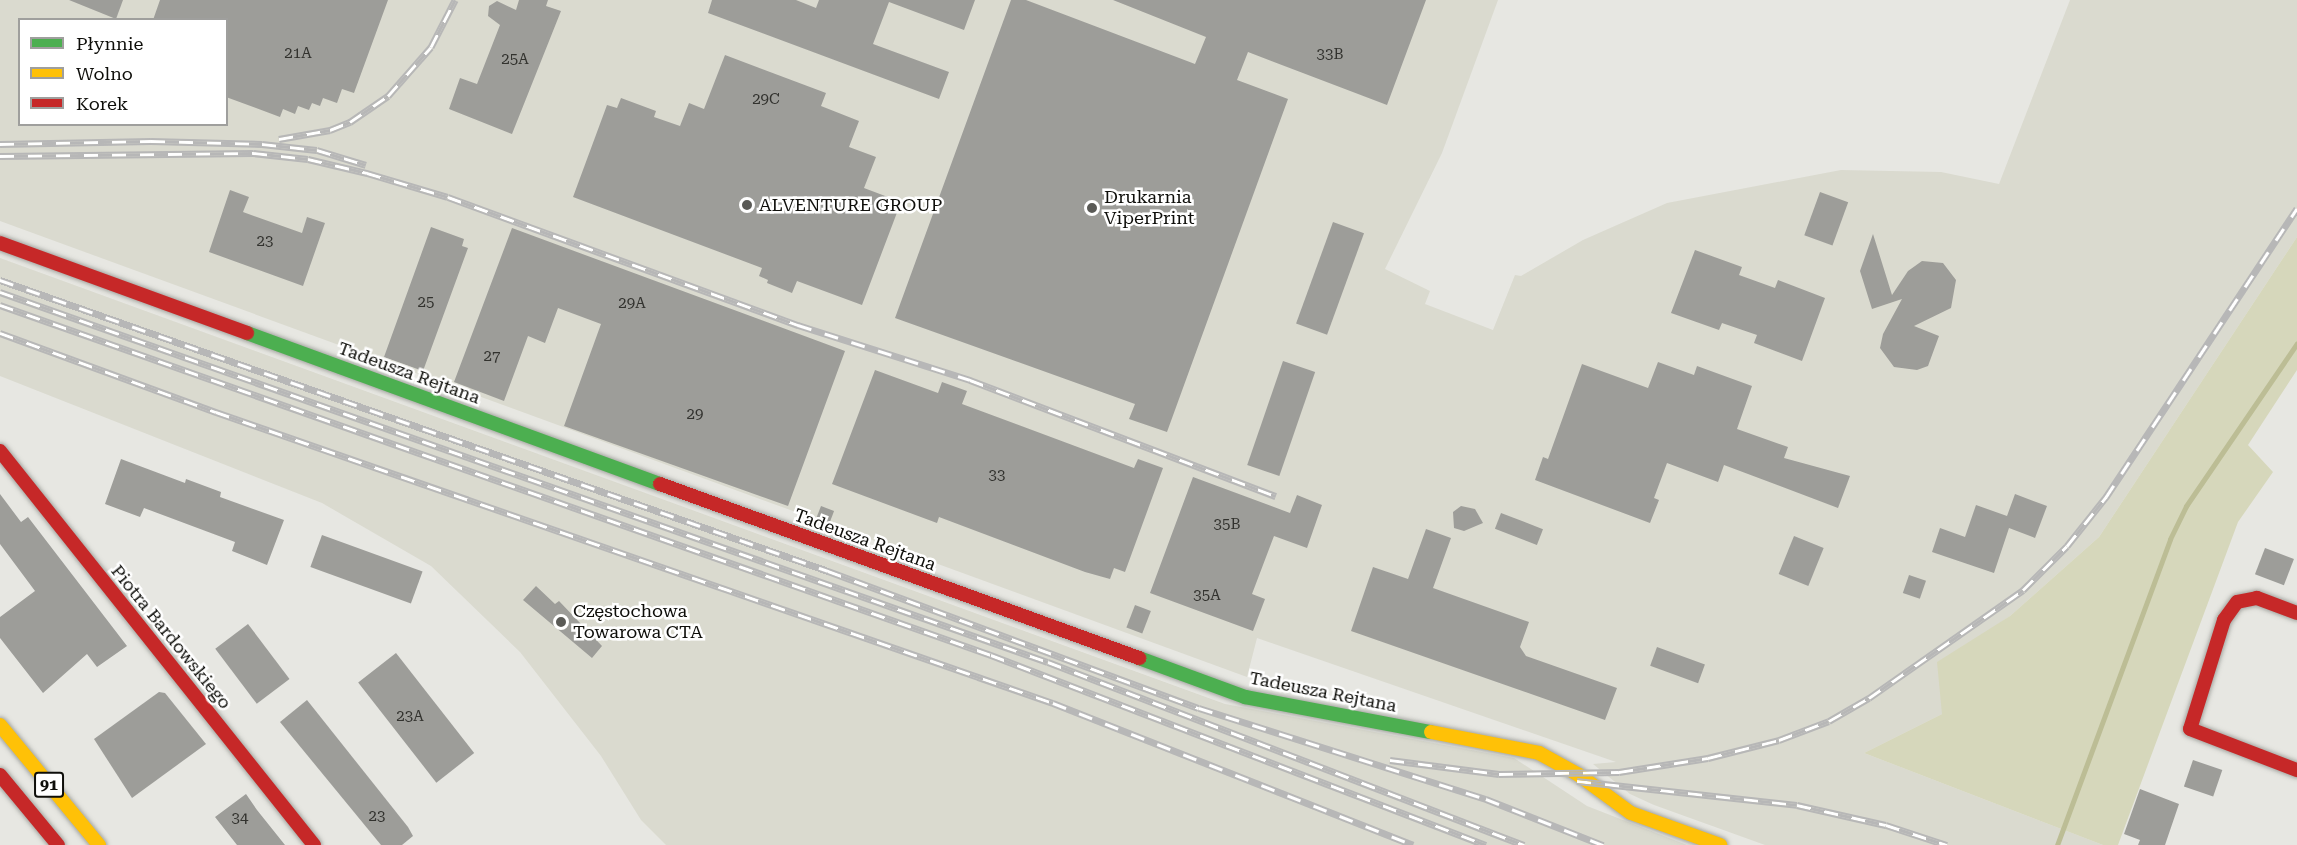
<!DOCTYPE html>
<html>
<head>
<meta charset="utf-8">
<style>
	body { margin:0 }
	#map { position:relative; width:2297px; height:845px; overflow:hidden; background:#e7e7e2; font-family:"Roboto Serif",serif }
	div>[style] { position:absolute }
	.built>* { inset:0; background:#dadacf }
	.green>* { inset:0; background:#d6d7bb }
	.stream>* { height:5px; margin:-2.5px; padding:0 2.5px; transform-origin:2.5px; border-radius:2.5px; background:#bcbd95 }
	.building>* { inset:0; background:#9d9d99; transform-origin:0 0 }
	.roads { filter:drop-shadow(0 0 2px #a6a7a2) drop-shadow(0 0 2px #a6a7a2) }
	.fast>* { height:14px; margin:-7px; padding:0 7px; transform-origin:7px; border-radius:7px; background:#4caf50 }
	.slow>* { height:14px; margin:-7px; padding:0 7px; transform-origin:7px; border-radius:7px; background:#ffc107 }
	.jam>* { height:14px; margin:-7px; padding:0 7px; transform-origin:7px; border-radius:7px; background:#c62828 }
	.rail>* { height:7px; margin-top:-3.5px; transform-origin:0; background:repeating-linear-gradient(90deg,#fff 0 14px,#b7b7b7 0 28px); box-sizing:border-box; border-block:2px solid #b7b7b7 }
	.dots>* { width:16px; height:16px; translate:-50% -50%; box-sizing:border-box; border:3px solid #fff; border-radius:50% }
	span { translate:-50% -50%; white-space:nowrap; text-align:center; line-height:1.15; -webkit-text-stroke:5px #fff; paint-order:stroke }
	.number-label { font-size:15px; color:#32322e }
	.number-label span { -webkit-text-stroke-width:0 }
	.shield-label span { padding:2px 4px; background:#fff; border:2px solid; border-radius:4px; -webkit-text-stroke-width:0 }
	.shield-label { font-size:16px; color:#0e0e0a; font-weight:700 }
	.poi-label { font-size:18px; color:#0e0e0a }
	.left { translate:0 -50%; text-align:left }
	.street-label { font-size:18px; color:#0e0e0a }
	.legend { position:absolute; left:18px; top:18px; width:210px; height:108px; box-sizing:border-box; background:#fff; border:2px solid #9f9f9d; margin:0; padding:8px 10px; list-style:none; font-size:18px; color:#0e0e0a }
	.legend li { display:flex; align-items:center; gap:12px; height:30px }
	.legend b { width:30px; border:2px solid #9f9f9d }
</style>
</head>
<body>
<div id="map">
	<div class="built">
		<div style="clip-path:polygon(evenodd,0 0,1498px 0,1442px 153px,1385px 269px,1430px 291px,1425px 304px,1493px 330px,1515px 275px,1521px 276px,1583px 240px,1667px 203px,1841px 170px,1941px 172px,1999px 184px,2070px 0,2297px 0,2297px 237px,2099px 537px,2010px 616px,1977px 639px,1942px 714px,1864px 753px,2103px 845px,1765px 845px,1654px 805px,1630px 794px,1593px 764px,1616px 762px,1257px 638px,1247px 677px,0 221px,0 0,20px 20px,226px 20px,226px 124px,20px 124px,20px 20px)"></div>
		<div style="clip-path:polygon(0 258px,1225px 704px,1514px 758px,1587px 806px,1687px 845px,666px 845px,641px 820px,601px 756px,520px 652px,431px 566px,322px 503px,0 376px)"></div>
	</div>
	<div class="green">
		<div style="clip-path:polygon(2297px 237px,2297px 370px,2248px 445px,2273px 472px,2238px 522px,2118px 845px,2103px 845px,1864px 753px,1942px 714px,1937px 662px,2010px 616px,2099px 537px)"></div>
	</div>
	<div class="stream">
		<div style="left:2057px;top:845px;width:326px;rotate:-69.7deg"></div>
		<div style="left:2170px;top:539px;width:37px;rotate:-64deg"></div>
		<div style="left:2186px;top:506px;width:197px;rotate:-55.7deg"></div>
	</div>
	<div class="building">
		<div style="clip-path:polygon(69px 0,123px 0,116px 19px)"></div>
		<div style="clip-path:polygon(160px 0,388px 0,354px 93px,342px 89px,337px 103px,323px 98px,320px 106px,312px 103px,309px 110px,298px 106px,295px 114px,283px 109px,280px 117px,226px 97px,226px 20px,153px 20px)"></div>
		<div style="clip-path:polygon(519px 0,548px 0,546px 6px,561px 11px,512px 134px,449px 109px,460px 78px,477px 84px,500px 25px,488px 16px,489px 6px,497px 1px,516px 10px)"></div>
		<div style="clip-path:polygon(712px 0,796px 0,816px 8px,819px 0,975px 0,964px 30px,889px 2px,873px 44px,949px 72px,939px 99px,708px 13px)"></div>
		<div style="clip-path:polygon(1011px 0,1026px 0,1195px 64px,1206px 37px,1113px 0,1426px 0,1387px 105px,1248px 52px,1237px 80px,1288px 99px,1167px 432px,1129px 419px,1135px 404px,895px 318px)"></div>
		<div style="clip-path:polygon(725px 55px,826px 93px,821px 106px,859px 121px,849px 147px,876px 157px,864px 188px,901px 202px,862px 305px,797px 281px,792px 293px,767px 283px,768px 280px,759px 276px,762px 268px,573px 197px,607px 105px,617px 108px,621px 98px,656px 111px,654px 117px,680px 126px,689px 103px,704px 109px)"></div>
		<div style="clip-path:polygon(230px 190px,249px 197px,243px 212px,302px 233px,307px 217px,325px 223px,303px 286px,209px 252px)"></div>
		<div style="left:1820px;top:192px;width:30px;height:46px;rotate:20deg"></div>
		<div style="left:1333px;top:222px;width:33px;height:108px;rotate:20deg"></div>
		<div style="clip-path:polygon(431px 227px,464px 239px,462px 246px,468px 248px,423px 371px,384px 357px)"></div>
		<div style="clip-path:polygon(512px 228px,845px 351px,788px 506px,564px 426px,601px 324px,558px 308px,545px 343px,528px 336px,504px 401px,454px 382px)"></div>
		<div style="clip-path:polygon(1873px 234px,1892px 295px,1908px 271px,1922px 261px,1943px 263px,1956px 280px,1951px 308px,1914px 326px,1939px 336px,1928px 366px,1917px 370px,1894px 367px,1880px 348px,1883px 334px,1902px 299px,1872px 309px,1860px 271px)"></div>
		<div style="clip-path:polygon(1695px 250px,1742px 267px,1739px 275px,1775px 288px,1778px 280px,1825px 298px,1802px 361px,1754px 343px,1757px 335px,1722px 323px,1719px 330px,1671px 313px)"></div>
		<div style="left:1283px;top:361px;width:34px;height:110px;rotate:19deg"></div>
		<div style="clip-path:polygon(1658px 362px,1694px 375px,1697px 366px,1752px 386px,1737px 429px,1788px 447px,1784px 458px,1850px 476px,1838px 508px,1724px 465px,1718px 482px,1667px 463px,1654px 498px,1659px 500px,1650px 523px,1535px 480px,1543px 457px,1548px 459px,1582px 364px,1648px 388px)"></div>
		<div style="clip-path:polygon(875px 370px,938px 393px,942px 382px,967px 391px,962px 404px,1134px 468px,1138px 459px,1163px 468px,1125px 572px,1114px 568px,1110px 579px,1085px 572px,939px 517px,937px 523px,832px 484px)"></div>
		<div style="clip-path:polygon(121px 459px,185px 483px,186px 479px,221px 492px,220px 497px,284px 520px,267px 565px,232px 551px,235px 542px,144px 508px,140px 517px,105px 504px)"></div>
		<div style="clip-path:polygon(1193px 477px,1290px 513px,1297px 495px,1322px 505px,1307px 548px,1274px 536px,1252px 594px,1265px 599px,1253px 631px,1150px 593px)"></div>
		<div style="clip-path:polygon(0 494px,21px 522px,28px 517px,127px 646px,97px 667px,87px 654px,43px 693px,0 638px,0 617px,35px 591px,0 544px)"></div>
		<div style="clip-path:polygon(2015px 494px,2047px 506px,2035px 538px,2009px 528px,1994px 573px,1932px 552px,1940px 528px,1965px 537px,1976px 505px,2007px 516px)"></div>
		<div style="left:821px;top:506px;width:14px;height:17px;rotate:21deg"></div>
		<div style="clip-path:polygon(1461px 506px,1475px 509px,1483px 523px,1464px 531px,1454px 528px,1453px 512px)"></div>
		<div style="left:1501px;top:513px;width:45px;height:17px;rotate:21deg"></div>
		<div style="clip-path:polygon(1426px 529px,1451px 538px,1433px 588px,1529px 622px,1520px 647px,1526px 656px,1617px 688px,1605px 720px,1351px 631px,1373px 567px,1408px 579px)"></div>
		<div style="left:322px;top:535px;width:107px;height:34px;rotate:20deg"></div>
		<div style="left:1794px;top:536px;width:32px;height:41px;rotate:22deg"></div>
		<div style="left:2265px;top:548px;width:31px;height:28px;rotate:21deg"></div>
		<div style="left:1909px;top:575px;width:18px;height:19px;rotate:19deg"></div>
		<div style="clip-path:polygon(536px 586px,555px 604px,559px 601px,602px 646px,592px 658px,523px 600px)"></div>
		<div style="left:1135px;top:605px;width:17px;height:24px;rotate:21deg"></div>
		<div style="left:248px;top:624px;width:69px;height:41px;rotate:53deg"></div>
		<div style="left:1657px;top:647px;width:51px;height:20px;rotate:20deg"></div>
		<div style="left:396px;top:653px;width:127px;height:48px;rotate:52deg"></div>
		<div style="clip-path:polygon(159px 692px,165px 693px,206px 744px,132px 798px,94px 739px)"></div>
		<div style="clip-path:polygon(307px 700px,408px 827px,413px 836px,402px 845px,381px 845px,280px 722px)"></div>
		<div style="left:2193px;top:760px;width:31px;height:28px;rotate:19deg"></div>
		<div style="clip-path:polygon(2140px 789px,2179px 804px,2165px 845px,2138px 845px,2140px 840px,2124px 834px)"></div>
		<div style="clip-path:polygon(246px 794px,257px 810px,285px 845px,237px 845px,215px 817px)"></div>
	</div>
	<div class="roads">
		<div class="fast">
			<div style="left:247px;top:333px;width:440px;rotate:20.1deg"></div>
			<div style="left:1139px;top:658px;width:113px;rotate:20.2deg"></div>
			<div style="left:1245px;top:697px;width:189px;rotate:10.7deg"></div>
		</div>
		<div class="slow">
			<div style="left:0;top:725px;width:156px;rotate:50.5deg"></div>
			<div style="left:1431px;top:732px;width:110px;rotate:11deg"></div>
			<div style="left:1539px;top:753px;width:46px;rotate:28.8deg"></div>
			<div style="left:1579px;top:775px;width:64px;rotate:36.2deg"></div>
			<div style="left:1631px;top:813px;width:95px;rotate:19.8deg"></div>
		</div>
		<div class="jam">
			<div style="left:0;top:243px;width:263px;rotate:20deg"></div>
			<div style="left:0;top:451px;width:504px;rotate:51.45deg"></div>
			<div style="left:660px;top:484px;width:510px;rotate:19.96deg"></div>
			<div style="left:2297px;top:613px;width:43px;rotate:-159.4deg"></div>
			<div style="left:2257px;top:598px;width:20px;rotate:169deg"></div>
			<div style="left:2237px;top:602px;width:22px;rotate:126deg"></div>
			<div style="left:2224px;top:620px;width:114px;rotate:107.3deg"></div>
			<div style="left:2190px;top:729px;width:115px;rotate:21deg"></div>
			<div style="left:0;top:775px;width:91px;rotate:50.4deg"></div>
		</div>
	</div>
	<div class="rail">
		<div style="left:279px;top:139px;width:52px;rotate:-10deg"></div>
		<div style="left:330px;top:130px;width:22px;rotate:-22deg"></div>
		<div style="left:350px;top:122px;width:46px;rotate:-34.4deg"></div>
		<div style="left:388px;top:96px;width:65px;rotate:-48.7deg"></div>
		<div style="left:431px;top:47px;width:53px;rotate:-62.9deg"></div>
		<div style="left:0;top:144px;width:151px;rotate:-1.1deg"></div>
		<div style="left:151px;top:141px;width:111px;rotate:1.5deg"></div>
		<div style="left:262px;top:144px;width:55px;rotate:6.2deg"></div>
		<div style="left:317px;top:150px;width:51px;rotate:17deg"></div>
		<div style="left:0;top:156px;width:253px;rotate:-0.7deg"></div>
		<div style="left:253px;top:153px;width:55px;rotate:6.2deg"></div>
		<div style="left:308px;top:159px;width:61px;rotate:13.3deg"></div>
		<div style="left:367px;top:173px;width:84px;rotate:16.5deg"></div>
		<div style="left:448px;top:197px;width:373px;rotate:20.1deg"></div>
		<div style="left:798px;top:325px;width:181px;rotate:17.7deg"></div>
		<div style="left:970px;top:380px;width:327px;rotate:20.8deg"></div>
		<div style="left:0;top:280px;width:878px;rotate:19.36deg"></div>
		<div style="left:828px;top:571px;width:395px;rotate:20.3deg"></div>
		<div style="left:1199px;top:708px;width:301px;rotate:17.6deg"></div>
		<div style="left:1486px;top:799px;width:126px;rotate:21.5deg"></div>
		<div style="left:0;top:292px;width:1111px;rotate:19.45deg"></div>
		<div style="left:1048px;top:662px;width:510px;rotate:21.03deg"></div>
		<div style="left:0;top:305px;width:1051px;rotate:19.45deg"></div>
		<div style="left:991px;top:655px;width:530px;rotate:21deg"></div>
		<div style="left:0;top:333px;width:230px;rotate:20.1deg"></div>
		<div style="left:216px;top:412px;width:886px;rotate:19.17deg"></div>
		<div style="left:1053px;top:703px;width:387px;rotate:21.5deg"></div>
		<div style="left:1390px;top:760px;width:110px;rotate:7.3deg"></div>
		<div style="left:1499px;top:774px;width:120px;rotate:-1deg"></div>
		<div style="left:1619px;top:772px;width:90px;rotate:-8.9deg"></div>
		<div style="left:1708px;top:758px;width:73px;rotate:-14.2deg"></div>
		<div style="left:1779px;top:740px;width:53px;rotate:-20.8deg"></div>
		<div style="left:1829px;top:721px;width:46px;rotate:-29.9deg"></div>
		<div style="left:1869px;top:698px;width:188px;rotate:-35deg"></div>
		<div style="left:2023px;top:590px;width:62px;rotate:-45deg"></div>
		<div style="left:2067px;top:546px;width:63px;rotate:-51.5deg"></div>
		<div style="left:2106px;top:497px;width:346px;rotate:-56.5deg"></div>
		<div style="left:1577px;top:781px;width:221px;rotate:6.2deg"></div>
		<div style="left:1797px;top:805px;width:91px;rotate:12.7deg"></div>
		<div style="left:1886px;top:825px;width:64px;rotate:18.2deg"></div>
	</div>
	<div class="dots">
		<div style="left:747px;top:205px;background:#5a5a56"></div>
		<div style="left:1092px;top:208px;background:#5a5a56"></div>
		<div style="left:561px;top:622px;background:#5a5a56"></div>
	</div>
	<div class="number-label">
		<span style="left:298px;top:54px">21A</span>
		<span style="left:1330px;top:55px">33B</span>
		<span style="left:515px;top:60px">25A</span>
		<span style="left:766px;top:100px">29C</span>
		<span style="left:265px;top:242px">23</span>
		<span style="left:426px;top:303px">25</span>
		<span style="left:632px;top:304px">29A</span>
		<span style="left:492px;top:357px">27</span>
		<span style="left:695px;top:415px">29</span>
		<span style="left:997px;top:476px">33</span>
		<span style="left:1227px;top:525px">35B</span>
		<span style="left:1207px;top:596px">35A</span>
		<span style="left:410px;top:717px">23A</span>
		<span style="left:377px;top:817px">23</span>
		<span style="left:240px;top:819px">34</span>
	</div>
	<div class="shield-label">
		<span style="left:49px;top:785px">91</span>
	</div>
	<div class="poi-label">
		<span class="left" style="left:1104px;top:208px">Drukarnia<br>ViperPrint</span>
		<span class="left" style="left:759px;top:205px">ALVENTURE GROUP</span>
		<span class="left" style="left:573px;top:622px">Częstochowa<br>Towarowa CTA</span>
	</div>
	<div class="street-label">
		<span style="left:409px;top:373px;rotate:20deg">Tadeusza Rejtana</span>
		<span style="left:865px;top:540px;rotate:20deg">Tadeusza Rejtana</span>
		<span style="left:171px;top:637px;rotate:51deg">Piotra Bardowskiego</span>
		<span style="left:1323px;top:692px;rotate:11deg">Tadeusza Rejtana</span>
	</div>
	<ul class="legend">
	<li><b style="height:8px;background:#4caf50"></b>Płynnie</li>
	<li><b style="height:8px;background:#ffc107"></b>Wolno</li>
	<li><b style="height:8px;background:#c62828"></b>Korek</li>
	</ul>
</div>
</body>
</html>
